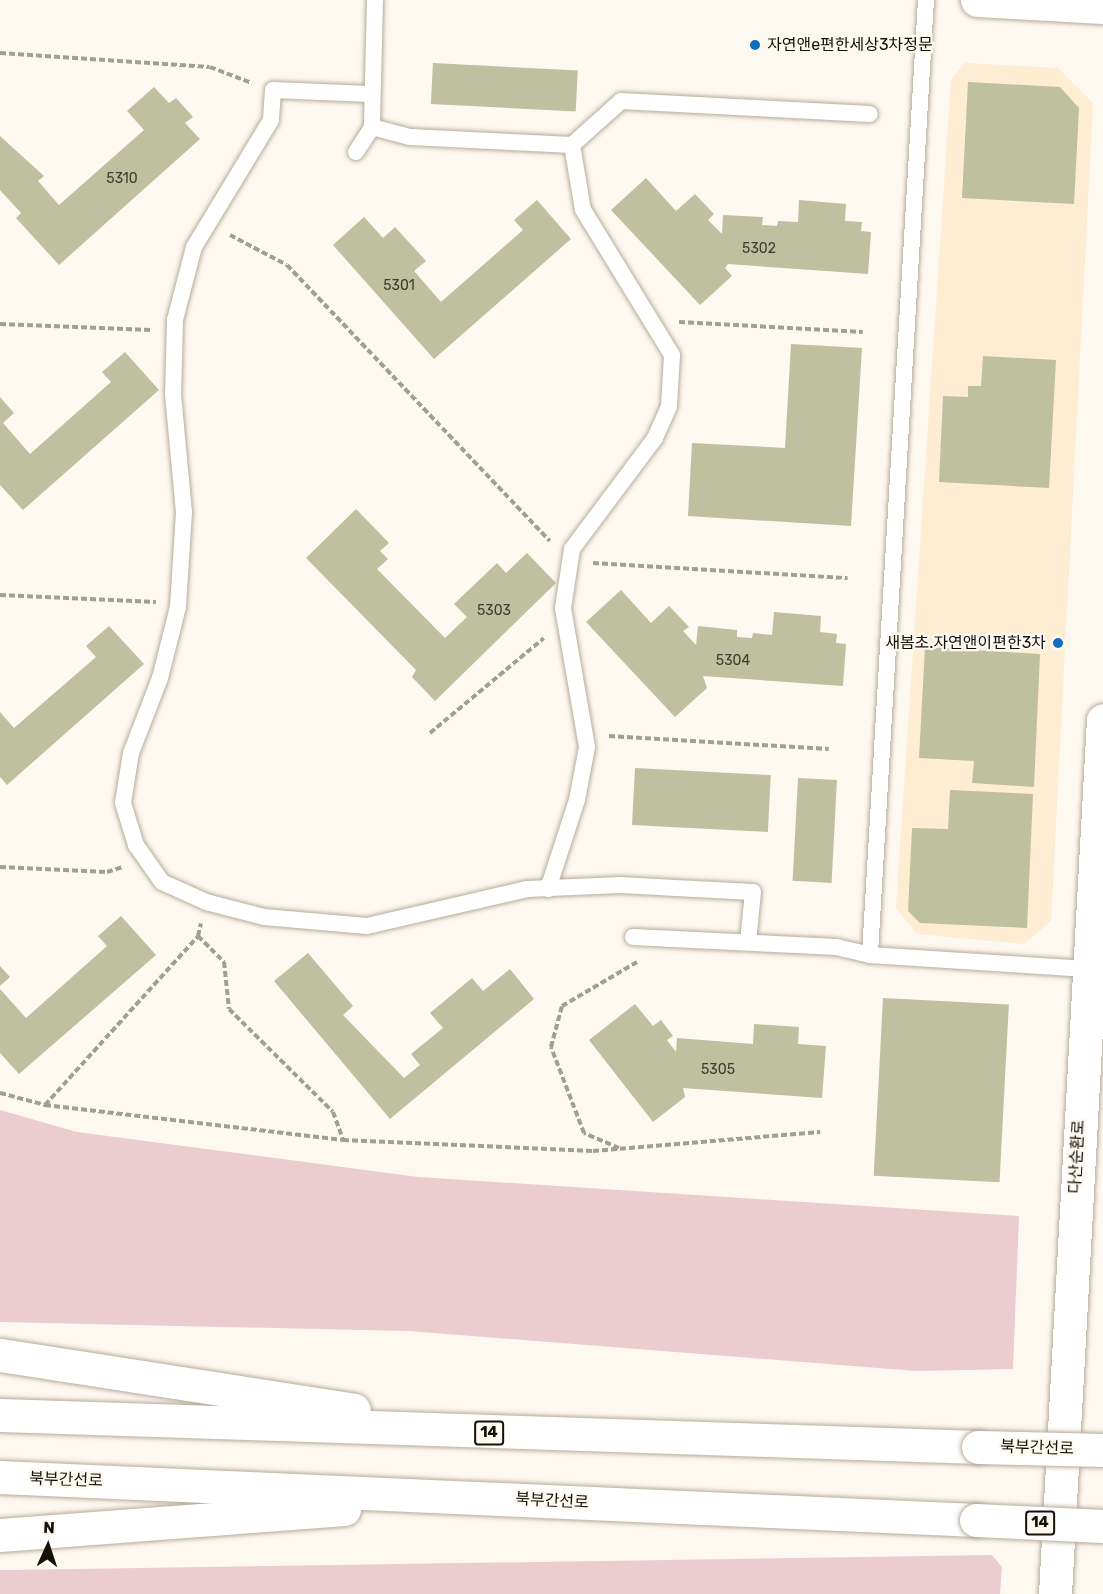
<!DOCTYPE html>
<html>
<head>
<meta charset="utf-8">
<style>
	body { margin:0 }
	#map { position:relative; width:1103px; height:1594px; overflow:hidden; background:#fdf8f0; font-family:Rubik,"Noto Sans KR",sans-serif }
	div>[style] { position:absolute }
	.built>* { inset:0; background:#feecd3 }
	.green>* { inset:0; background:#ebccd1 }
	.building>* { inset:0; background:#bec09f; transform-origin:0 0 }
	.path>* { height:4px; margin-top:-2px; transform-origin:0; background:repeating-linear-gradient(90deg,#a29d96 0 6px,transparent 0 9px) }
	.roads { filter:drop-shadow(0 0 2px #b7ab99) drop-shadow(0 0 2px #b7ab99) }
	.service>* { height:16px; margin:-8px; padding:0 8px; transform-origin:8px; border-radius:8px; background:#fff }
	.tertiary>* { height:33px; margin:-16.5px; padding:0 16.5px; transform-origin:16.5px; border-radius:16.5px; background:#fff }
	.trunk>* { height:33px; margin:-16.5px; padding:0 16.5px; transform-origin:16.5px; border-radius:16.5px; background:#fff }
	.bridges { filter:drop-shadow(0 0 2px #b7ab99) drop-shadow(0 0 2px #b7ab99) }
	.trunk-bridge>* { height:33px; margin:-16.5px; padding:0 16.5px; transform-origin:16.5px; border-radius:16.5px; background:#fff }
	.dots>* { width:16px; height:16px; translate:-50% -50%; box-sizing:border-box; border:3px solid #fdf8f0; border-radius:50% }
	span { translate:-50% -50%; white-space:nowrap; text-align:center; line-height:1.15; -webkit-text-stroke:4.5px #fdf8f0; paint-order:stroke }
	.number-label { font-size:14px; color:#3e3c2f }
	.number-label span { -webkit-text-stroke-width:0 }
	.shield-label span { padding:2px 4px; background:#fdf8f0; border:2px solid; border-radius:4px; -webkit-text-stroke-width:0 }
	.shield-label { font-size:15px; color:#14100a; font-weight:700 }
	.poi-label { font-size:16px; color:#14100a }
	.left { translate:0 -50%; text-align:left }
	.right { translate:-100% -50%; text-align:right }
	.street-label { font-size:16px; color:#14100a }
	.north { position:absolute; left:18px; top:1516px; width:60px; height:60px; -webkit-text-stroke:4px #fdf8f0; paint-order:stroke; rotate:3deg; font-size:16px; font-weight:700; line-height:24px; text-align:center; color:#14100a }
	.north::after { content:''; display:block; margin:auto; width:21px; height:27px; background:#14100a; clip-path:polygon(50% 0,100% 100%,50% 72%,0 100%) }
</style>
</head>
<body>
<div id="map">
	<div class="built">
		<div style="clip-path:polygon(965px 63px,1058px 68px,1093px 103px,1051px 921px,1024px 944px,917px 934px,896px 908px,951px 80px)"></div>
	</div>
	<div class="green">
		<div style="clip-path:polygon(0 1110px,77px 1132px,418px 1177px,1019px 1216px,1013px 1369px,916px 1371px,408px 1331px,0 1322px)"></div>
		<div style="clip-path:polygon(992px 1555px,1002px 1567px,1000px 1594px,0 1594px,0 1570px,9px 1570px)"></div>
	</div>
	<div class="building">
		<div style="left:433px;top:63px;width:145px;height:41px;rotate:3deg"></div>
		<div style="clip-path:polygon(968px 82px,1060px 87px,1079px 108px,1074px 204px,962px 198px)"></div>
		<div style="clip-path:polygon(154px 87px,169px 103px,176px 98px,193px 117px,185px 123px,200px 139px,59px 265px,16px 218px,21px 213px,0 190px,0 136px,44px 176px,38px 181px,59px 205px,144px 130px,127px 111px)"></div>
		<div style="clip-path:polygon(646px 178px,676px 211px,695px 194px,714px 214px,708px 220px,722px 234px,723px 215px,763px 217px,762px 225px,777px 226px,778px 221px,798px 222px,799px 200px,846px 204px,845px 221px,862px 222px,861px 231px,871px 232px,868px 274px,728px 264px,725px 268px,732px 276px,700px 305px,611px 210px)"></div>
		<div style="clip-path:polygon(537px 200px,571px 239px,434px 359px,333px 245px,364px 217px,383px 238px,395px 227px,426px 261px,414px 271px,441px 302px,523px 230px,514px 220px)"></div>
		<div style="clip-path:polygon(791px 344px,862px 348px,851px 526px,688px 516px,692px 443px,785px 448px)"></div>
		<div style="clip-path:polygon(125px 352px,159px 390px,23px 510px,0 485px,0 397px,14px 413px,3px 423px,30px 454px,111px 382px,102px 372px)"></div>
		<div style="clip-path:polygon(983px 356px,1056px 360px,1049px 488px,939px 482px,943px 396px,968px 397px,968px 386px,981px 386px)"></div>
		<div style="clip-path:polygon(356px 509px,389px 543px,380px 551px,388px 559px,377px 569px,445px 638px,467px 617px,454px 604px,497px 563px,506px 573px,527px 553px,556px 583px,435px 701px,412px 677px,416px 670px,306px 558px)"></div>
		<div style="clip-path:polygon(621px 590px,651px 623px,669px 606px,689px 627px,683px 631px,696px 645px,698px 626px,737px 630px,737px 637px,752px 638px,753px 633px,772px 635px,774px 612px,821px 616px,820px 632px,837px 634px,836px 643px,846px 644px,843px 686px,703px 676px,707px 688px,675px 717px,586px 622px)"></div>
		<div style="clip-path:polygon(109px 626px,144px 664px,7px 785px,0 777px,0 712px,14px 728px,96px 657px,86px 646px)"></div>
		<div style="clip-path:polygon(925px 647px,1040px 654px,1034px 787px,972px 783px,974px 761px,919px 758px)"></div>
		<div style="left:635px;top:768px;width:136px;height:57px;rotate:3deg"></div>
		<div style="left:798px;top:778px;width:39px;height:103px;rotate:3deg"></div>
		<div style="clip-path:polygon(950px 790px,1033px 794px,1027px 928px,920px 923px,908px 911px,912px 828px,948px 829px)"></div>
		<div style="clip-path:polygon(121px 916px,156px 955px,19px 1074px,0 1053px,0 989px,26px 1018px,107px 946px,98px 936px)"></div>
		<div style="clip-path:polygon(308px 953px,353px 1006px,343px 1015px,404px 1078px,420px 1065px,411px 1054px,443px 1028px,430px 1013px,472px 978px,483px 991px,510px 969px,534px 999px,390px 1119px,274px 981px)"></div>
		<div style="clip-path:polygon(0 966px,10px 977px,0 986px)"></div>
		<div style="left:883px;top:998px;width:126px;height:178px;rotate:3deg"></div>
		<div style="clip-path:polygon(635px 1004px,653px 1026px,661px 1020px,673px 1036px,667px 1040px,676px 1052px,677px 1038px,753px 1044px,754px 1024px,799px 1027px,798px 1044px,826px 1046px,822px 1098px,683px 1088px,685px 1097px,653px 1122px,589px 1040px)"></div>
	</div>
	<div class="path">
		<div style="left:0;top:53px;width:210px;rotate:3.8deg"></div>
		<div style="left:210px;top:67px;width:45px;rotate:20.9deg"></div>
		<div style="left:230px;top:235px;width:64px;rotate:27.8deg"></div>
		<div style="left:287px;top:265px;width:381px;rotate:46.4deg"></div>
		<div style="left:679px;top:322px;width:184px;rotate:3.1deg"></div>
		<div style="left:0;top:324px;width:151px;rotate:2.3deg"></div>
		<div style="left:593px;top:563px;width:255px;rotate:3.4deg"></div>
		<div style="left:0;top:595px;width:156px;rotate:2.6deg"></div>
		<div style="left:430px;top:733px;width:148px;rotate:-39.8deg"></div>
		<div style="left:609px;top:736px;width:220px;rotate:3.4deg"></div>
		<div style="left:0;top:867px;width:107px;rotate:2.7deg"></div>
		<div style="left:107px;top:872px;width:16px;rotate:-18deg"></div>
		<div style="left:198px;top:936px;width:37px;rotate:45deg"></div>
		<div style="left:224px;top:962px;width:47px;rotate:83.9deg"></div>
		<div style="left:229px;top:1009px;width:146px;rotate:44.7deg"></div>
		<div style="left:333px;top:1112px;width:30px;rotate:70deg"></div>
		<div style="left:0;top:1093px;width:47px;rotate:14.9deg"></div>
		<div style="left:45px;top:1105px;width:300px;rotate:6.7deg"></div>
		<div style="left:343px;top:1140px;width:250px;rotate:2.5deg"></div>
		<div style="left:593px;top:1151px;width:228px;rotate:-4.8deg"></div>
		<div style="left:45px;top:1105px;width:228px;rotate:-47.8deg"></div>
		<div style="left:198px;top:936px;width:13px;rotate:-77deg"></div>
		<div style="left:619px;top:1148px;width:38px;rotate:-157deg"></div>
		<div style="left:584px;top:1133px;width:92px;rotate:-111deg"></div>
		<div style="left:551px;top:1047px;width:42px;rotate:-75deg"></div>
		<div style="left:562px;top:1006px;width:87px;rotate:-30.4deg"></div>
	</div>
	<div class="roads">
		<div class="service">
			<div style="left:375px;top:0;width:127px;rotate:91.4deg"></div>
			<div style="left:372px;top:127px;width:39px;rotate:15deg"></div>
			<div style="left:410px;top:137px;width:162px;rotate:2.8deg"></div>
			<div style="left:572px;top:145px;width:66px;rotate:-41.9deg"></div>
			<div style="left:621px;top:101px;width:249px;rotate:3deg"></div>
			<div style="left:926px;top:0;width:957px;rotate:93.36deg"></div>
			<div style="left:870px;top:955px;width:217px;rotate:3.7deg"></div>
			<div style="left:369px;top:94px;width:96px;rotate:-177.6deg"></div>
			<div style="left:273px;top:90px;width:30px;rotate:94deg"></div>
			<div style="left:271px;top:120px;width:149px;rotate:121.2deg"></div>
			<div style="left:194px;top:247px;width:75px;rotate:104.6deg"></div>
			<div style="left:175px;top:320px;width:74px;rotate:91.5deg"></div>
			<div style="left:173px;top:394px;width:119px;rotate:84.7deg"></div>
			<div style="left:184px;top:512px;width:95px;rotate:93.6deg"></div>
			<div style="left:178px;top:607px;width:73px;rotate:104.2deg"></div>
			<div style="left:160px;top:678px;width:80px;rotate:111.1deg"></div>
			<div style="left:131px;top:753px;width:51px;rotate:99.1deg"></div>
			<div style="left:123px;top:803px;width:44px;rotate:72.8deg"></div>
			<div style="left:136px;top:845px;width:45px;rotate:54.9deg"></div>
			<div style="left:162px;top:882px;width:48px;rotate:24.4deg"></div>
			<div style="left:206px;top:902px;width:60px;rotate:14.5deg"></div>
			<div style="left:264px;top:917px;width:103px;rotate:5deg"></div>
			<div style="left:367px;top:926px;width:164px;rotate:-13deg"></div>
			<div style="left:527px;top:889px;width:93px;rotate:-2.5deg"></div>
			<div style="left:620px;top:885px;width:133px;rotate:3deg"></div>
			<div style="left:753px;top:892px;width:50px;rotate:95.7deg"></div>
			<div style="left:356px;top:152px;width:30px;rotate:-57deg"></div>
			<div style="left:548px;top:889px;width:94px;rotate:-72deg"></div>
			<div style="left:577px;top:800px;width:54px;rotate:-79.3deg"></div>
			<div style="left:587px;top:747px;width:141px;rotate:-99.8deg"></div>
			<div style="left:563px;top:608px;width:60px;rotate:-81.3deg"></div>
			<div style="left:572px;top:549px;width:139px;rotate:-53.2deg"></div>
			<div style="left:655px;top:438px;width:35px;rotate:-66deg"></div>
			<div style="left:669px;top:406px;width:51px;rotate:-86.6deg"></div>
			<div style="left:672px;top:355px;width:170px;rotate:-121.5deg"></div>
			<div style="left:583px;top:210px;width:66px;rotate:-99.6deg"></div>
			<div style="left:633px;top:937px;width:203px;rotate:2.8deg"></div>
			<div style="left:836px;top:947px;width:35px;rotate:13deg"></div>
		</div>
		<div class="tertiary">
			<div style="left:977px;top:0;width:126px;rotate:3.2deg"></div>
			<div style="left:1055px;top:1594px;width:875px;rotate:-86.86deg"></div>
		</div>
		<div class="trunk">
			<div style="left:0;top:1355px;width:358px;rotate:8.8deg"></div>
			<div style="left:0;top:1415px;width:979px;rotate:1.87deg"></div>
			<div style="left:0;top:1477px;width:977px;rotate:2.52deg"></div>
			<div style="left:0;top:1535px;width:345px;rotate:-4.3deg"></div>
		</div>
	</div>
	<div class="bridges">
		<div class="trunk-bridge">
			<div style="left:978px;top:1447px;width:125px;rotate:1.4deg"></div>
			<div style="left:976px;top:1520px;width:127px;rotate:2.7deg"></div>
		</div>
	</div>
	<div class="dots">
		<div style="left:755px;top:45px;background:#106db9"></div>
		<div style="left:1058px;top:643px;background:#106db9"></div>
	</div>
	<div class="number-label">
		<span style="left:122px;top:179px">5310</span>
		<span style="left:759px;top:249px">5302</span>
		<span style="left:399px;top:286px">5301</span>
		<span style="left:494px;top:611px">5303</span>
		<span style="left:733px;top:661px">5304</span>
		<span style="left:718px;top:1070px">5305</span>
	</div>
	<div class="shield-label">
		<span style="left:489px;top:1433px">14</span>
		<span style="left:1040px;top:1523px">14</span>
	</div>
	<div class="poi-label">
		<span class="left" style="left:767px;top:45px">자연앤e편한세상3차정문</span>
		<span class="right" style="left:1046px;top:643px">새봄초.자연앤이편한3차</span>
	</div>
	<div class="street-label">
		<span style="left:1077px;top:1157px;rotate:-87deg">다산순환로</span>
		<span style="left:1037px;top:1448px;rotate:2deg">북부간선로</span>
		<span style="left:66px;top:1480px;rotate:2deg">북부간선로</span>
		<span style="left:552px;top:1501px;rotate:3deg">북부간선로</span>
	</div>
	<div class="north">N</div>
</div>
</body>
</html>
